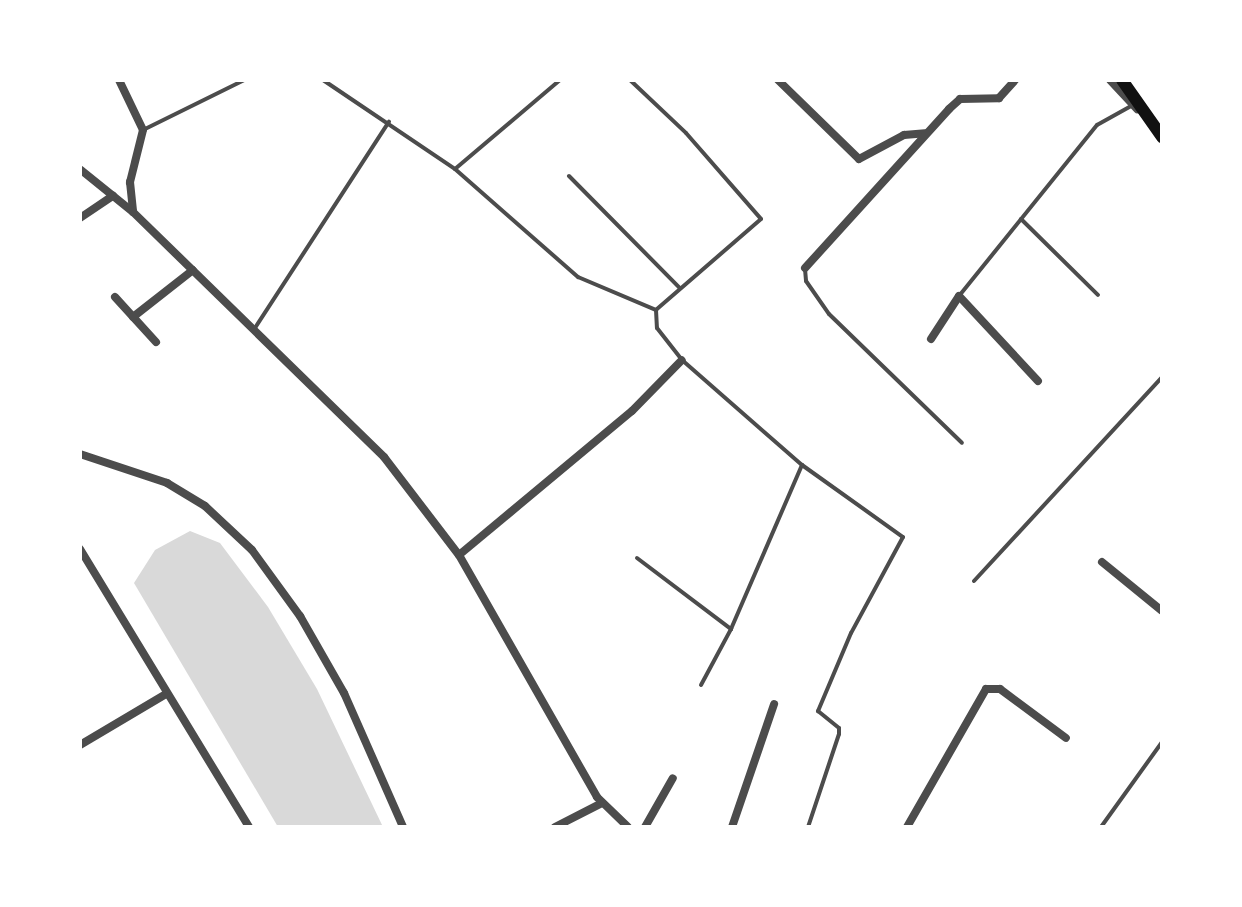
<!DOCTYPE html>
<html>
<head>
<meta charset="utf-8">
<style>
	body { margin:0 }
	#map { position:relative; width:1242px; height:907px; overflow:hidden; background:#fff; font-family:Barlow,sans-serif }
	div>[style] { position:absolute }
	.water>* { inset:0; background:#d9d9d9 }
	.service>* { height:4px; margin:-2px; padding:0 2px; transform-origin:2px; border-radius:2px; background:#4c4c4c }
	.minor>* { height:8px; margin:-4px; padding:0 4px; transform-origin:4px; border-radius:4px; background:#4c4c4c }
	.trunk>* { height:12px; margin:-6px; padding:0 6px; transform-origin:6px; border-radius:6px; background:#111 }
	span { translate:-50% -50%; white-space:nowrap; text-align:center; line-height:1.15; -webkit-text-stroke:6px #fff; paint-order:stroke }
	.frame { position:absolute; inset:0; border:82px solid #fff; pointer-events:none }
</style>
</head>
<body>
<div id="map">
	<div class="water">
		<div style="clip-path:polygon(190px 531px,220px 543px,268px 607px,317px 689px,383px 827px,278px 827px,134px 583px,155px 550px)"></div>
	</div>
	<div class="service">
		<div style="left:323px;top:80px;width:159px;rotate:34deg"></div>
		<div style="left:455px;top:169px;width:164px;rotate:41.3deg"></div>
		<div style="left:578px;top:277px;width:85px;rotate:22.9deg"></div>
		<div style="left:656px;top:310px;width:18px;rotate:87deg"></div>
		<div style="left:657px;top:328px;width:41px;rotate:52deg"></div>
		<div style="left:682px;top:360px;width:159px;rotate:41.2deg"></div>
		<div style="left:802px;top:465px;width:124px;rotate:35.5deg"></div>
		<div style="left:903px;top:537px;width:109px;rotate:118.4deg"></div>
		<div style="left:851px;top:633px;width:85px;rotate:112.9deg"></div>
		<div style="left:818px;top:711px;width:27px;rotate:39deg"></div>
		<div style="left:839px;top:728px;width:6px;rotate:90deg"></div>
		<div style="left:839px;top:734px;width:98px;rotate:108.4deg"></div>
		<div style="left:630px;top:80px;width:77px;rotate:43.4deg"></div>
		<div style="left:686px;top:133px;width:114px;rotate:48.9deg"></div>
		<div style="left:761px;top:219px;width:138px;rotate:139.1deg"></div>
		<div style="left:143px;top:130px;width:113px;rotate:-26.3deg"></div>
		<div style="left:455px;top:169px;width:138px;rotate:-40.3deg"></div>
		<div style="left:569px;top:176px;width:158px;rotate:45.3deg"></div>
		<div style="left:1021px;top:219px;width:108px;rotate:44.6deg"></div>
		<div style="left:805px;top:269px;width:12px;rotate:85deg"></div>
		<div style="left:806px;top:281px;width:40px;rotate:55.1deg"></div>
		<div style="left:829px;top:314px;width:185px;rotate:44.1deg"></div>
		<div style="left:959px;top:296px;width:220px;rotate:-51.1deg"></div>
		<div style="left:1097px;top:125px;width:39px;rotate:-29deg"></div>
		<div style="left:255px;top:328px;width:246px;rotate:-57deg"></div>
		<div style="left:637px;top:558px;width:118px;rotate:37.1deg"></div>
		<div style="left:974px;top:581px;width:277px;rotate:-47.3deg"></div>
		<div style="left:701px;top:685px;width:64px;rotate:-61.8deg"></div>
		<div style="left:731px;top:629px;width:179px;rotate:-66.6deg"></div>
		<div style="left:1101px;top:827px;width:105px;rotate:-54.3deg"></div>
	</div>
	<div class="minor">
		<div style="left:119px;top:80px;width:55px;rotate:64.4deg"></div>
		<div style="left:143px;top:130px;width:54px;rotate:104deg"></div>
		<div style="left:130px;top:182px;width:30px;rotate:84deg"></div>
		<div style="left:133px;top:212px;width:351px;rotate:44.3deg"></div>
		<div style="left:384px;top:457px;width:123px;rotate:52.6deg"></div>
		<div style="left:459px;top:555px;width:279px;rotate:60.3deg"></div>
		<div style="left:597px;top:797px;width:43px;rotate:44.1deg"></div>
		<div style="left:778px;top:80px;width:113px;rotate:44.3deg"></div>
		<div style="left:859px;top:159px;width:51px;rotate:-28.1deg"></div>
		<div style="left:904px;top:135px;width:21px;rotate:-5deg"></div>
		<div style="left:1110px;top:80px;width:40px;rotate:47deg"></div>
		<div style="left:81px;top:170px;width:67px;rotate:38.9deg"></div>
		<div style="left:80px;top:218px;width:40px;rotate:-34deg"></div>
		<div style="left:805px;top:268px;width:215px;rotate:-47.8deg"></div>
		<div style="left:949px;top:109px;width:15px;rotate:-42deg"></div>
		<div style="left:960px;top:99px;width:39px;rotate:-1deg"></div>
		<div style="left:999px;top:98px;width:24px;rotate:-48deg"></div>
		<div style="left:115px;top:297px;width:61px;rotate:47.7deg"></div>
		<div style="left:133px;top:317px;width:76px;rotate:-38.1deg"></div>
		<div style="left:931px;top:339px;width:51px;rotate:-56.9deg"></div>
		<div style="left:959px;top:296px;width:116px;rotate:47.1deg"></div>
		<div style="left:80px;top:454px;width:92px;rotate:18.4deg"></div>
		<div style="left:167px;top:483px;width:44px;rotate:31.2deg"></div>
		<div style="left:205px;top:506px;width:64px;rotate:43.1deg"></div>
		<div style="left:252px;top:550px;width:82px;rotate:54deg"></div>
		<div style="left:300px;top:616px;width:89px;rotate:60.3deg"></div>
		<div style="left:344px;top:693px;width:146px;rotate:66.2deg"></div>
		<div style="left:80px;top:549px;width:325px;rotate:58.7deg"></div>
		<div style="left:459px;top:555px;width:225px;rotate:-39.8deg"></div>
		<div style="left:632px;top:411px;width:71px;rotate:-45.6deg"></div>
		<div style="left:1102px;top:562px;width:77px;rotate:39.2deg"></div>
		<div style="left:80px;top:745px;width:100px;rotate:-30.7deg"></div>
		<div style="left:555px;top:827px;width:53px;rotate:-27.1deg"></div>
		<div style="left:645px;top:827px;width:56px;rotate:-60.3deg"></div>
		<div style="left:732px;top:827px;width:130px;rotate:-71.1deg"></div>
		<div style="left:907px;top:827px;width:159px;rotate:-60.2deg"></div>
		<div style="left:986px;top:689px;width:14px"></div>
		<div style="left:1000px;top:689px;width:82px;rotate:36.6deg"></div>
	</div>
	<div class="trunk">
		<div style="left:1122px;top:80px;width:70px;rotate:54.9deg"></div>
	</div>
	<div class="frame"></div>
</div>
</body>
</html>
